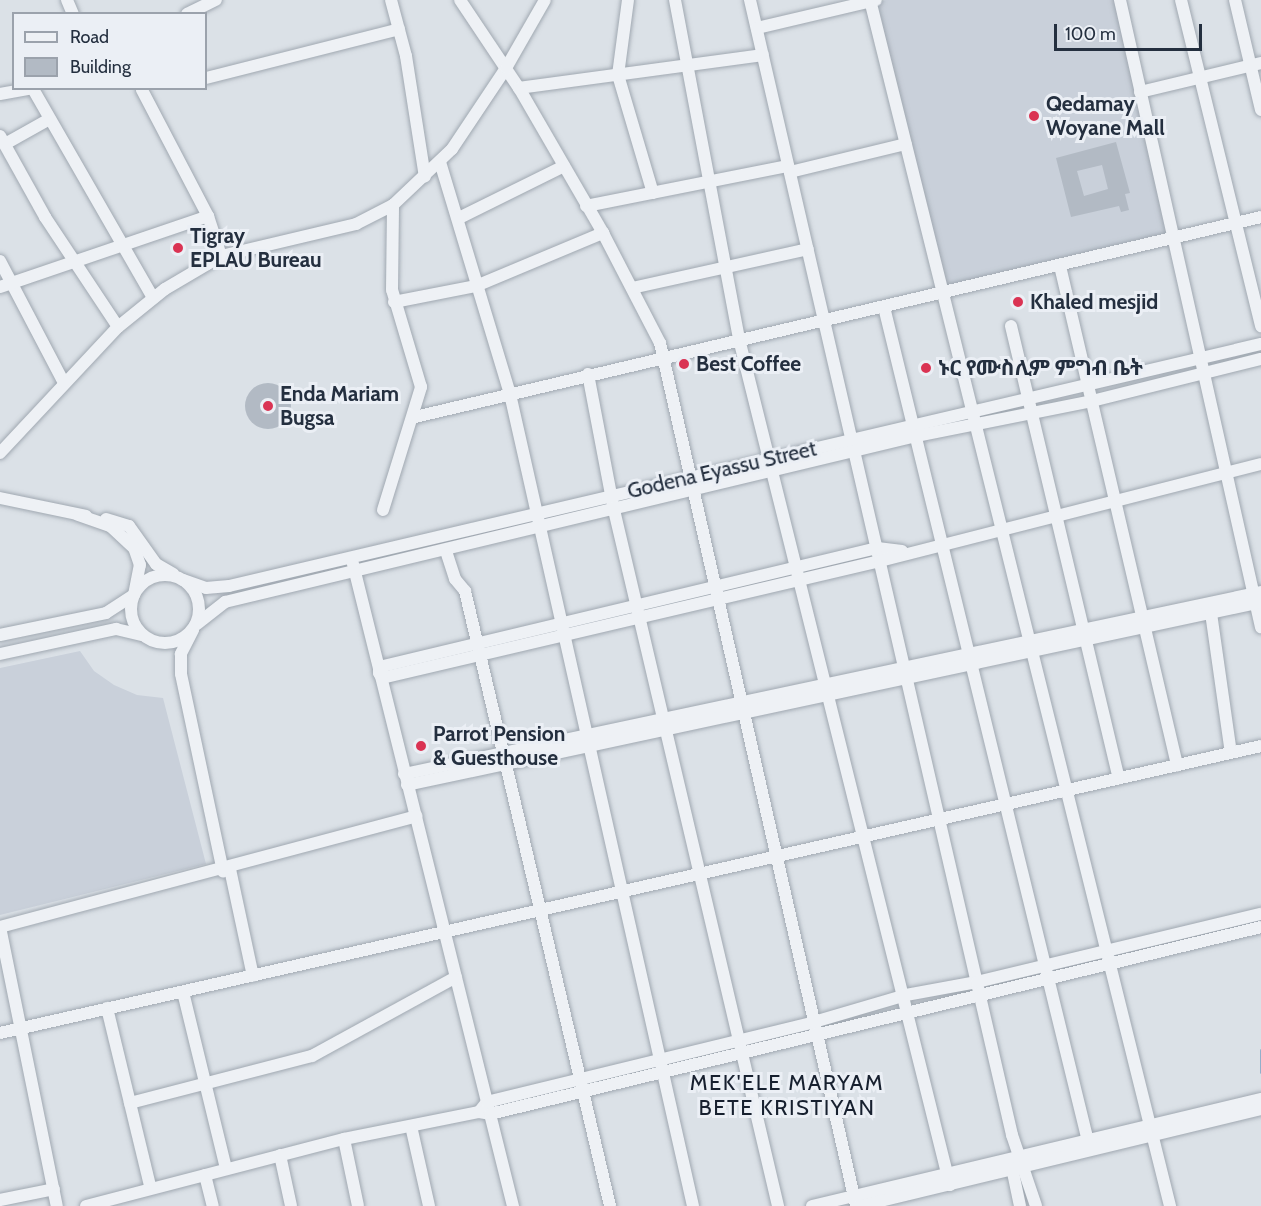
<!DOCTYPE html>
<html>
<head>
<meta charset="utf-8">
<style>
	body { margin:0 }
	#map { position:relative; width:1261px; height:1206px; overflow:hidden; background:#dbe1e7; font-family:Cabin,"Noto Sans Ethiopic",sans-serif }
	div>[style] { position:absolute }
	.built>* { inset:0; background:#c9d0da }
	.stream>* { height:3px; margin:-1.5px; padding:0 1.5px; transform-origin:1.5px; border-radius:1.5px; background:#92b0cb }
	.building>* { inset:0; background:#b2bac4 }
	.round { border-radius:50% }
	.roads { filter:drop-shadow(0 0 2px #a0a8b1) drop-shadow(0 0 2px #a0a8b1) }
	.minor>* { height:12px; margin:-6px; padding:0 6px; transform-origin:6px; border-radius:6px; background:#eef1f5 }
	.minor>.ring { margin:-6px; padding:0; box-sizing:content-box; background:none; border:12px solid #eef1f5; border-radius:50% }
	.dots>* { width:16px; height:16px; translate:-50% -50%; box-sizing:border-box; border:3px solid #ebeff5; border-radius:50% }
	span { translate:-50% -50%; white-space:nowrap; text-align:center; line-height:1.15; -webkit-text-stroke:6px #ebeff5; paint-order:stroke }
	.poi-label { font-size:21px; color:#242f3f; font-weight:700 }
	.left { translate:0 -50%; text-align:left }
	.street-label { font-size:21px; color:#242f3f }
	.neighbourhood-label { font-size:22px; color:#17202f; letter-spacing:1.5px }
	.legend { position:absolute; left:12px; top:12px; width:195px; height:78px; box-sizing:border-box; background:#ebeff5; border:2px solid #9ba2ac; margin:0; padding:8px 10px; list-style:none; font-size:18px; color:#242f3f }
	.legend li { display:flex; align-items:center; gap:12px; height:30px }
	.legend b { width:30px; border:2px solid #9ba2ac }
	.scale { position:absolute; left:1054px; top:24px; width:148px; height:27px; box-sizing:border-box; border:3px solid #242f3f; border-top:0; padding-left:8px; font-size:18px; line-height:21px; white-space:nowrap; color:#242f3f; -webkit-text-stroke:4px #ebeff5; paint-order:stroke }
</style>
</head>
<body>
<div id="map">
	<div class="built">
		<div style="clip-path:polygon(886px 0,1114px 0,1170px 236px,945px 288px,877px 2px)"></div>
		<div style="clip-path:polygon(80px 651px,94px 671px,114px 685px,137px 695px,163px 698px,206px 864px,0 915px,0 668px)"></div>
	</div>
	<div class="stream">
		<div style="left:1261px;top:1050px;width:22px;rotate:90deg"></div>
	</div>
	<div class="building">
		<div style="clip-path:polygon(evenodd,1116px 142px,1130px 193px,1125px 194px,1129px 210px,1121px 212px,1119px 206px,1071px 217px,1056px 158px,1116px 142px,1102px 165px,1108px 189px,1084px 196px,1077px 171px,1102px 165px)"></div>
		<div class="round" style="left:245px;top:383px;width:46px;height:46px"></div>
	</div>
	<div class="roads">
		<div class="minor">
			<div style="left:67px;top:0;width:15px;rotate:67deg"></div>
			<div style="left:391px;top:0;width:58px;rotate:75deg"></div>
			<div style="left:406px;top:56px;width:122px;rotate:81.1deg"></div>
			<div style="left:460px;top:0;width:106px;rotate:56.2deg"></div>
			<div style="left:519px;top:88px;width:168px;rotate:59.9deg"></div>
			<div style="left:603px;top:233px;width:124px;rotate:62.6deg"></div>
			<div style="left:660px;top:343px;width:885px;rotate:77.2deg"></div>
			<div style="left:628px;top:0;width:76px;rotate:97.6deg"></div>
			<div style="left:618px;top:75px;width:123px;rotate:73.5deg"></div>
			<div style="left:675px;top:0;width:345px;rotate:79.3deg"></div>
			<div style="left:739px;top:339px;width:872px;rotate:76deg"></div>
			<div style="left:750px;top:0;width:1165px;rotate:77deg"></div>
			<div style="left:1012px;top:1135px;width:75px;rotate:71.3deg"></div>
			<div style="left:870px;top:0;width:1243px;rotate:76.03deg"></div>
			<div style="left:1120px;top:0;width:643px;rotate:77.33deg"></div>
			<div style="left:1181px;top:0;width:336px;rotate:76.2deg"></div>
			<div style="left:1235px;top:0;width:113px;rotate:76.7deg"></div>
			<div style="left:187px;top:14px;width:32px;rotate:-26deg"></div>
			<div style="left:757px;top:28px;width:122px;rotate:-13.2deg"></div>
			<div style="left:206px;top:78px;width:199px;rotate:-14.2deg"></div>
			<div style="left:519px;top:88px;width:246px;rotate:-7.7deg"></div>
			<div style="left:33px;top:89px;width:241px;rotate:60.1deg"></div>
			<div style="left:142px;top:90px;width:142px;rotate:62.4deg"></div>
			<div style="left:208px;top:216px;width:42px;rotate:72deg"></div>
			<div style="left:1140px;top:92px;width:124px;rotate:-13.5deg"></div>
			<div style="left:0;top:94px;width:35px;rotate:-10deg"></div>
			<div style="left:0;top:136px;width:93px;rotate:60.9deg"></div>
			<div style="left:45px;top:217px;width:132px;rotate:56.4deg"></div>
			<div style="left:5px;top:144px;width:49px;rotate:-29.2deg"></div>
			<div style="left:440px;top:162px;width:242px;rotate:73.2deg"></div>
			<div style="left:510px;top:394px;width:832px;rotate:77.3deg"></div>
			<div style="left:790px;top:172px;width:119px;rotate:-13.6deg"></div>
			<div style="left:586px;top:206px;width:206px;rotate:-11.2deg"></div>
			<div style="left:459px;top:218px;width:117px;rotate:-26.3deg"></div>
			<div style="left:0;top:261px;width:138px;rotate:62.3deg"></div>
			<div style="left:1060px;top:266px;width:513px;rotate:76.8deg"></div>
			<div style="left:0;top:287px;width:220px;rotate:-18.8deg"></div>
			<div style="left:632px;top:288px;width:180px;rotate:-12.5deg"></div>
			<div style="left:394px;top:302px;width:84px;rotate:-11deg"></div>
			<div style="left:476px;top:286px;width:138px;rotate:-22.7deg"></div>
			<div style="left:884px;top:307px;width:859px;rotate:76.26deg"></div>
			<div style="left:1011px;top:326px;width:465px;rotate:76.6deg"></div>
			<div style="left:588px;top:374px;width:138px;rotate:79.2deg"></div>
			<div style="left:614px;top:510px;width:715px;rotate:76.74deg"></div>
			<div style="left:415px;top:417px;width:869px;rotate:-13.3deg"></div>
			<div style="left:0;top:453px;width:173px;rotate:-46.9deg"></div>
			<div style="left:118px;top:327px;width:60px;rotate:-39deg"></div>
			<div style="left:165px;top:289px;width:65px;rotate:-30.5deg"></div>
			<div style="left:221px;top:256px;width:139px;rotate:-13.3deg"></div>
			<div style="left:356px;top:224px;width:42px;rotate:-27.2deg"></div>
			<div style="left:393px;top:205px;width:81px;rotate:-43.5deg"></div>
			<div style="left:452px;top:149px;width:97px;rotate:-56.3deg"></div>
			<div style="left:506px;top:68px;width:78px;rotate:-60.2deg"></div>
			<div style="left:0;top:498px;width:88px;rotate:11.8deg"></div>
			<div style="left:383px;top:510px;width:129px;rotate:-72.8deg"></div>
			<div style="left:421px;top:387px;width:101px;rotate:-106.6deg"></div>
			<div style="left:392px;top:290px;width:85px;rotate:-89.3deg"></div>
			<div style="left:106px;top:519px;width:24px;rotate:17deg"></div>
			<div style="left:129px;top:526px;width:47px;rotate:54.6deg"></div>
			<div style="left:156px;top:564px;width:20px;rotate:30deg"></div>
			<div style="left:446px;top:551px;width:29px;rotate:72deg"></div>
			<div style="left:455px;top:579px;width:16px;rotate:50deg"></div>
			<div style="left:465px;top:591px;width:632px;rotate:76.73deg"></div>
			<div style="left:902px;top:551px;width:25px;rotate:-173deg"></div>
			<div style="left:877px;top:548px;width:512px;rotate:166.56deg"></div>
			<div style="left:379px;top:667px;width:6px;rotate:90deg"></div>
			<div style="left:379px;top:673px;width:6px;rotate:59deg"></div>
			<div style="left:382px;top:678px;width:512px;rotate:-13.22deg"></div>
			<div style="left:880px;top:561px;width:393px;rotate:-14.3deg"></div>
			<div style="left:353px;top:564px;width:662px;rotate:76.01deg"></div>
			<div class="ring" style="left:131px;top:575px;width:56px;height:56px"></div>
			<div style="left:183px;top:580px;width:24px;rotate:19deg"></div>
			<div style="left:206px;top:588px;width:23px;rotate:-5deg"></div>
			<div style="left:229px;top:586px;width:1060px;rotate:-13.2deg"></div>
			<div style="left:1211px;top:613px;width:141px;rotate:81.9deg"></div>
			<div style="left:197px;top:624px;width:36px;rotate:-38deg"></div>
			<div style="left:225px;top:602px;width:711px;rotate:-13.51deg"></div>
			<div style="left:916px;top:436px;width:179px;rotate:-11.2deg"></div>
			<div style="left:1092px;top:401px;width:174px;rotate:-14deg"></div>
			<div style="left:193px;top:630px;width:27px;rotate:117deg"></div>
			<div style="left:181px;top:654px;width:20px;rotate:90deg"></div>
			<div style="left:181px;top:674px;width:202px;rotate:78deg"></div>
			<div style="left:0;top:635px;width:108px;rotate:-11.7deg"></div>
			<div style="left:106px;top:613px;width:33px;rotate:-33deg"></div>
			<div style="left:134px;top:595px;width:31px;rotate:-79deg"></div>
			<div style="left:140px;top:565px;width:18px;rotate:-109deg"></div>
			<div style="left:134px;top:548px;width:33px;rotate:-137deg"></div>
			<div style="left:110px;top:526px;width:34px;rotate:-161deg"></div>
			<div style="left:0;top:654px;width:119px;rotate:-12.2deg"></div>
			<div style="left:116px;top:629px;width:27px;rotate:13deg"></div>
			<div style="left:404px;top:774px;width:876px;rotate:-11.99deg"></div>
			<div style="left:407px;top:785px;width:873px;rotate:-12.09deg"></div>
			<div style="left:230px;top:869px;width:109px;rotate:77.9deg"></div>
			<div style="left:0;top:927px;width:431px;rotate:-14.9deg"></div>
			<div style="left:0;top:927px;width:285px;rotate:78.5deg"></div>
			<div style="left:183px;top:992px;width:181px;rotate:76.3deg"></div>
			<div style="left:107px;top:1008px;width:183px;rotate:76.4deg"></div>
			<div style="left:0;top:1033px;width:1293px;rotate:-12.82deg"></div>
			<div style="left:130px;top:1103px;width:188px;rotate:-14.5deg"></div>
			<div style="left:312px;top:1056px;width:164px;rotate:-28.7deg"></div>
			<div style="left:479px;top:1112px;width:13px;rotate:-51deg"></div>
			<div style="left:487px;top:1102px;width:337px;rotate:-13.7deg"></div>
			<div style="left:814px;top:1022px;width:96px;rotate:-16.4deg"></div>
			<div style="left:906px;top:995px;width:72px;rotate:-10.4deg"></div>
			<div style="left:977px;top:982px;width:292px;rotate:-13.5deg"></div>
			<div style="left:411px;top:1126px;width:82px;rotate:77.3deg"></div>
			<div style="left:344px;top:1139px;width:68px;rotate:78.2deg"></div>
			<div style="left:280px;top:1155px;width:52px;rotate:77.8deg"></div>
			<div style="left:1011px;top:1163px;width:44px;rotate:78.2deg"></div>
			<div style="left:205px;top:1175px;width:32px;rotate:76deg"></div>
			<div style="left:0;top:1200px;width:55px;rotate:-11.5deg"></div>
			<div style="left:86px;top:1206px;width:267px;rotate:-14.6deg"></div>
			<div style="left:344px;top:1139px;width:138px;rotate:-11.3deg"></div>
			<div style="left:479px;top:1112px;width:11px;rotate:10deg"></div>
			<div style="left:490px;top:1114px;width:793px;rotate:-13.63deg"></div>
			<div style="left:812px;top:1206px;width:462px;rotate:-13.4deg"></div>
			<div style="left:860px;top:1206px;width:413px;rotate:-13.6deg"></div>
		</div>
	</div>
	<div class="dots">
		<div style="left:1034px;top:116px;background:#da3353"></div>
		<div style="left:178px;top:248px;background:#da3353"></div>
		<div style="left:1018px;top:302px;background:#da3353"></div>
		<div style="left:684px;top:364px;background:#da3353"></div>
		<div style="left:926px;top:368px;background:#da3353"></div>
		<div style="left:268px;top:406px;background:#da3353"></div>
		<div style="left:421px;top:746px;background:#da3353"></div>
	</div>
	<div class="poi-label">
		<span class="left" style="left:1046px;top:116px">Qedamay<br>Woyane Mall</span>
		<span class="left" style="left:190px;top:248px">Tigray<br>EPLAU Bureau</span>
		<span class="left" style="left:1030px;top:302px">Khaled mesjid</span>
		<span class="left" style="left:696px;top:364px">Best Coffee</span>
		<span class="left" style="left:938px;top:368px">ኑር የሙስሊም ምግብ ቤት</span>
		<span class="left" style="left:280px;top:406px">Enda Mariam<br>Bugsa</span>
		<span class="left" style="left:433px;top:746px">Parrot Pension<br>&amp; Guesthouse</span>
	</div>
	<div class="street-label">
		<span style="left:722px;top:470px;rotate:-13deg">Godena Eyassu Street</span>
	</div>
	<div class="neighbourhood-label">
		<span style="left:787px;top:1095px">MEK'ELE MARYAM<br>BETE KRISTIYAN</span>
	</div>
	<ul class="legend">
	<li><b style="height:8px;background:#eef1f5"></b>Road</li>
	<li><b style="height:16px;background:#b2bac4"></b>Building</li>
	</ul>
	<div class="scale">100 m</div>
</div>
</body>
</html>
